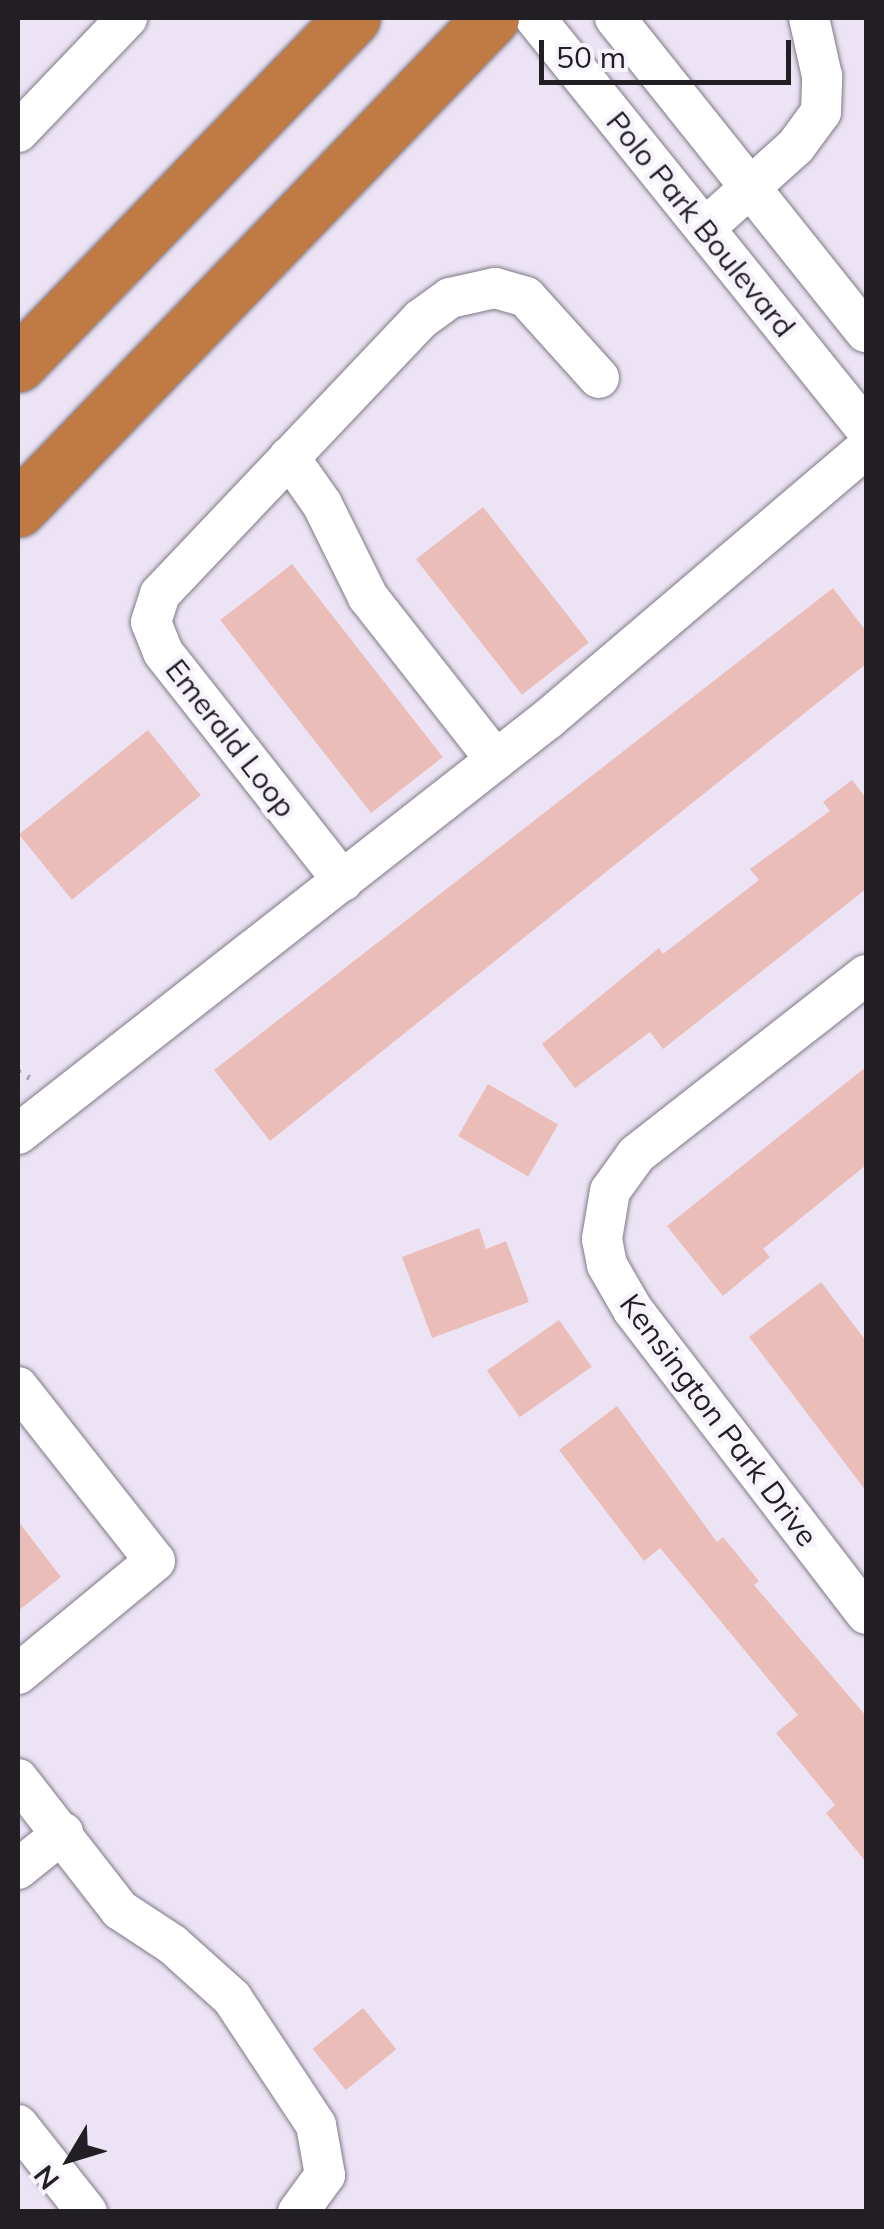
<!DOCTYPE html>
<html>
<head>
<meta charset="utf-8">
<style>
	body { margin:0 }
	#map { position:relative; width:884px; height:2229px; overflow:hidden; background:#ece4f4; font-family:Mulish,sans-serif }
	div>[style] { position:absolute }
	.building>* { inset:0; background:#ebbdb9; transform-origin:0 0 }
	.path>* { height:6px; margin-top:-3px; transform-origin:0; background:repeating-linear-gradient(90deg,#aca6b3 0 2.5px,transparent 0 10.5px) }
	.roads { filter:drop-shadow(0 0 2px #7f7987) drop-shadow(0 0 2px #7f7987) }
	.minor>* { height:40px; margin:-20px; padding:0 20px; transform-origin:20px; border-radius:20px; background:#fff }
	.highway>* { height:55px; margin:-27.5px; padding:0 27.5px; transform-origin:27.5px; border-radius:27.5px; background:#c07a44 }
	span { translate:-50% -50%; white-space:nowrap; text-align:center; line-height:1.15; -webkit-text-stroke:9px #f7f3fd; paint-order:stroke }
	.street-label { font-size:30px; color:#211e24 }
	.frame { position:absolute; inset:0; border:20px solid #211e24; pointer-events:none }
	.north { position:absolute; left:20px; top:2109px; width:100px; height:100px; -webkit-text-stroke:8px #f7f3fd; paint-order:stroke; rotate:232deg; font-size:28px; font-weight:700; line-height:40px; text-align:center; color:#211e24 }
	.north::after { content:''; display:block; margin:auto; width:35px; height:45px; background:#211e24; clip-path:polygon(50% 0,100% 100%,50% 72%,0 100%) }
	.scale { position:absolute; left:539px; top:40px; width:252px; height:45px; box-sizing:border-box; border:5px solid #211e24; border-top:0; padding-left:12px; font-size:30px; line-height:35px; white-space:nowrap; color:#211e24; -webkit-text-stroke:8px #f7f3fd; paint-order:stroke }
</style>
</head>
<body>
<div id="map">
	<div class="building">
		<div style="left:483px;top:507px;width:172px;height:85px;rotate:52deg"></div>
		<div style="left:292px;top:564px;width:245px;height:91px;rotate:52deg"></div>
		<div style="clip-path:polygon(833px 588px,866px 631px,866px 664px,270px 1141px,214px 1070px)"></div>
		<div style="left:148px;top:730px;width:84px;height:166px;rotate:51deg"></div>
		<div style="clip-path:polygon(852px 780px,866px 798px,866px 889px,663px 1049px,650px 1032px,575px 1088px,542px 1044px,659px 948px,663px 954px,759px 880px,750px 869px,830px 811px,823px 802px)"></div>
		<div style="clip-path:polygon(866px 1067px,866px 1165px,763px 1249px,770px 1257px,723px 1296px,667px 1226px)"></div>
		<div style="left:488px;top:1084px;width:81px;height:60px;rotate:30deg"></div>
		<div style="clip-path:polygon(479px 1228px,486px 1249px,506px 1241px,529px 1302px,432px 1338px,402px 1257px)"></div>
		<div style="clip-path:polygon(821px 1282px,866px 1341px,866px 1491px,749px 1337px)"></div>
		<div style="left:559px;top:1320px;width:57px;height:88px;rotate:55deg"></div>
		<div style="clip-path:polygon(617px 1406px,717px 1542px,723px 1537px,759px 1581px,754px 1585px,866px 1716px,866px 1862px,826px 1813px,835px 1805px,776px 1733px,798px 1715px,660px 1548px,644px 1561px,559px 1450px)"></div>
		<div style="clip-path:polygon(18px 1521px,61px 1577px,18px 1611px)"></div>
		<div style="left:363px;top:2008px;width:53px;height:65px;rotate:51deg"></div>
	</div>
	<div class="path">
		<div style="left:18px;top:1072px;width:18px;rotate:27deg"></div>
	</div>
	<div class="roads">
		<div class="minor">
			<div style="left:535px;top:18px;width:528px;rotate:51.15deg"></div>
			<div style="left:615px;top:18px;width:402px;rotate:51.4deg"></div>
			<div style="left:18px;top:132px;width:158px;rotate:-46.3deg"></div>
			<div style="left:705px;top:228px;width:122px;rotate:-42deg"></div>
			<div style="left:796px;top:146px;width:42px;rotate:-53.7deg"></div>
			<div style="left:821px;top:112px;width:36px;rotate:-88deg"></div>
			<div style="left:822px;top:76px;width:59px;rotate:-102.6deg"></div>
			<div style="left:289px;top:457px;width:57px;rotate:54.9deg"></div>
			<div style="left:322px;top:504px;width:104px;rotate:63.7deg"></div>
			<div style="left:368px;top:597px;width:207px;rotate:51.9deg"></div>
			<div style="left:343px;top:881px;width:291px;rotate:-128.2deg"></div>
			<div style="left:163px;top:652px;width:32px;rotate:-112deg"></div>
			<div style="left:151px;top:622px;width:29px;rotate:-72deg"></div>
			<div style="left:160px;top:594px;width:379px;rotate:-46.5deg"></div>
			<div style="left:421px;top:319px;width:36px;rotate:-36deg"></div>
			<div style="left:450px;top:298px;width:46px;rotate:-12.5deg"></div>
			<div style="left:495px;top:288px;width:32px;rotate:16deg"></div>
			<div style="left:526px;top:297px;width:109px;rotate:48deg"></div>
			<div style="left:866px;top:975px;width:292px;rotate:142deg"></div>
			<div style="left:636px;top:1155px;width:44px;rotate:125.8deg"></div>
			<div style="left:610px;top:1191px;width:49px;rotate:99.5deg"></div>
			<div style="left:602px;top:1239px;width:26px;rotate:79deg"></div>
			<div style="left:607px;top:1265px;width:52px;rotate:60deg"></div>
			<div style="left:633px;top:1310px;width:383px;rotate:52.5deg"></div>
			<div style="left:18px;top:1134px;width:673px;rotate:-38.06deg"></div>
			<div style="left:548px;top:719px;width:418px;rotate:-40.4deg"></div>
			<div style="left:18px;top:1387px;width:221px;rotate:51.8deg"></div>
			<div style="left:155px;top:1561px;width:178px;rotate:140.5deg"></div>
			<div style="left:18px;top:1779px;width:166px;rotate:52.1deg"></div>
			<div style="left:120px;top:1910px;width:62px;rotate:33.2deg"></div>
			<div style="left:172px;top:1944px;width:81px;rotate:42deg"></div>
			<div style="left:232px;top:1998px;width:152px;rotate:56.5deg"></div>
			<div style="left:316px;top:2125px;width:51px;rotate:79.8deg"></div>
			<div style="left:325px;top:2175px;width:46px;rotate:126.1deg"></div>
			<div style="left:18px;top:1869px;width:58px;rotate:-38.7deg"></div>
			<div style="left:18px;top:2125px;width:111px;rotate:51.6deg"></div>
		</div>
		<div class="highway">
			<div style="left:18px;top:364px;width:481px;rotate:-46deg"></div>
			<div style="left:18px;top:509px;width:682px;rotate:-46.07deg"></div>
		</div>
	</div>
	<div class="street-label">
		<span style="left:701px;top:224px;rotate:51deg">Polo Park Boulevard</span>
		<span style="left:231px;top:738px;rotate:52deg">Emerald Loop</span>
		<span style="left:719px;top:1420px;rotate:53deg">Kensington Park Drive</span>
	</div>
	<div class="frame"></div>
	<div class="north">N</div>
	<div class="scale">50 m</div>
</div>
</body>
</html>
